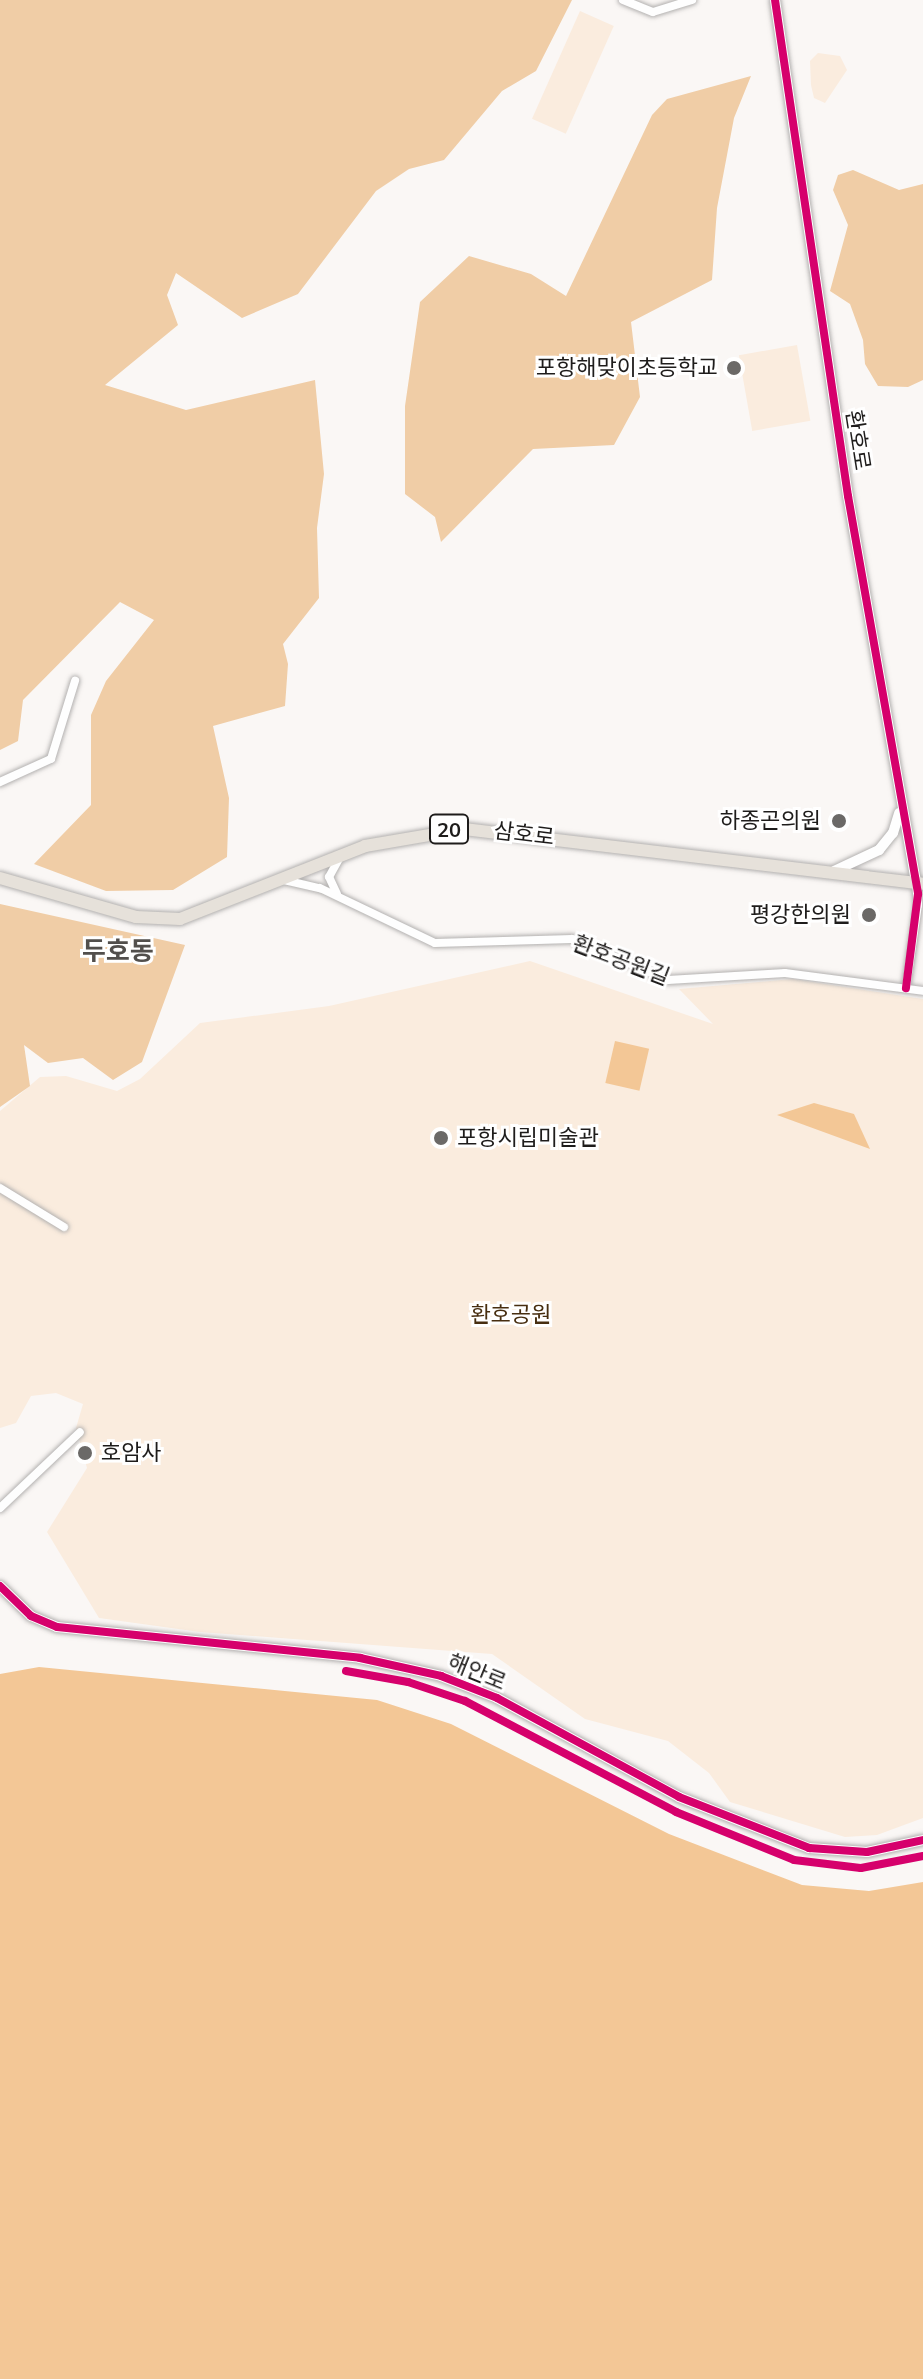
<!DOCTYPE html>
<html>
<head>
<meta charset="utf-8">
<style>
	body { margin:0 }
	#map { position:relative; width:923px; height:2379px; overflow:hidden; background:#faf7f5; font-family:Mulish,"Noto Sans KR",sans-serif }
	div>[style] { position:absolute }
	.green>* { inset:0; background:#faecde; transform-origin:0 0 }
	.forest>* { inset:0; background:#f0cda6 }
	.water>* { inset:0; background:#f3c796; transform-origin:0 0 }
	.roads { filter:drop-shadow(0 0 2px #b3b1b0) drop-shadow(0 0 2px #b3b1b0) }
	.minor>* { height:8px; margin:-4px; padding:0 4px; transform-origin:4px; border-radius:4px; background:#fefefe }
	.tertiary>* { height:10px; margin:-5px; padding:0 5px; transform-origin:5px; border-radius:5px; background:#fefefe }
	.primary>* { height:12px; margin:-6px; padding:0 6px; transform-origin:6px; border-radius:6px; background:#e6e1da }
	.cycleway>* { height:8px; margin:-4px; padding:0 4px; transform-origin:4px; border-radius:4px; background:#d6006c }
	.dots>* { width:22px; height:22px; translate:-50% -50%; box-sizing:border-box; border:4px solid #fff; border-radius:50% }
	span { translate:-50% -50%; white-space:nowrap; text-align:center; line-height:1.15; -webkit-text-stroke:6px #fff; paint-order:stroke }
	.shield-label span { padding:2px 6px; background:#fff; border:2px solid; border-radius:6px; -webkit-text-stroke-width:0 }
	.shield-label { font-size:20px; color:#1e1c1b; font-weight:700 }
	.poi-label { font-size:22px; color:#1e1c1b }
	.right { translate:-100% -50%; text-align:right }
	.left { translate:0 -50%; text-align:left }
	.street-label { font-size:22px; color:#1e1c1b }
	.park-label { font-size:22px; color:#472e10 }
	.quarter-label { font-size:26px; color:#524f4c; font-weight:700 }
</style>
</head>
<body>
<div id="map">
	<div class="green">
		<div style="left:580px;top:11px;width:37px;height:118px;rotate:24deg"></div>
		<div style="clip-path:polygon(818px 53px,840px 56px,847px 70px,825px 103px,814px 98px,811px 85px,810px 61px)"></div>
		<div style="left:797px;top:345px;width:77px;height:59px;rotate:80deg"></div>
		<div style="clip-path:polygon(530px 961px,713px 1024px,679px 989px,793px 979px,923px 999px,923px 1818px,877px 1835px,845px 1837px,730px 1802px,709px 1773px,668px 1741px,585px 1719px,492px 1654px,200px 1632px,99px 1618px,47px 1532px,87px 1468px,76px 1428px,83px 1404px,56px 1393px,31px 1396px,16px 1423px,0 1428px,0 1111px,40px 1077px,66px 1076px,117px 1091px,140px 1079px,200px 1023px,329px 1006px)"></div>
	</div>
	<div class="forest">
		<div style="clip-path:polygon(0 0,572px 0,536px 71px,502px 91px,444px 160px,409px 169px,376px 191px,298px 294px,242px 318px,176px 273px,167px 295px,178px 325px,105px 385px,186px 410px,315px 380px,324px 474px,317px 528px,319px 598px,283px 644px,288px 664px,285px 706px,213px 726px,229px 798px,227px 857px,173px 890px,106px 891px,34px 864px,91px 805px,91px 715px,106px 681px,154px 620px,120px 602px,23px 700px,18px 741px,0 750px)"></div>
		<div style="clip-path:polygon(751px 76px,734px 118px,717px 208px,712px 280px,631px 322px,640px 397px,614px 445px,533px 449px,441px 542px,435px 517px,405px 494px,405px 406px,420px 302px,469px 256px,531px 274px,566px 296px,652px 115px,667px 99px)"></div>
		<div style="clip-path:polygon(853px 170px,899px 190px,923px 184px,923px 380px,908px 387px,878px 386px,865px 364px,863px 340px,850px 304px,830px 291px,848px 225px,833px 190px,838px 175px)"></div>
		<div style="clip-path:polygon(0 904px,185px 945px,142px 1062px,113px 1080px,83px 1058px,48px 1063px,24px 1045px,30px 1086px,0 1107px)"></div>
	</div>
	<div class="water">
		<div style="left:615px;top:1041px;width:35px;height:43px;rotate:13deg"></div>
		<div style="clip-path:polygon(814px 1103px,854px 1114px,870px 1149px,777px 1115px)"></div>
		<div style="clip-path:polygon(39px 1667px,377px 1700px,451px 1724px,669px 1834px,802px 1885px,869px 1891px,923px 1882px,923px 2379px,0 2379px,0 1674px)"></div>
	</div>
	<div class="roads">
		<div class="minor">
			<div style="left:623px;top:0;width:32px;rotate:22deg"></div>
			<div style="left:653px;top:12px;width:41px;rotate:-17.1deg"></div>
			<div style="left:0;top:782px;width:56px;rotate:-24.3deg"></div>
			<div style="left:51px;top:759px;width:82px;rotate:-72.9deg"></div>
			<div style="left:284px;top:880px;width:37px;rotate:13deg"></div>
			<div style="left:320px;top:888px;width:127px;rotate:25.6deg"></div>
			<div style="left:435px;top:943px;width:137px;rotate:-1.7deg"></div>
			<div style="left:572px;top:939px;width:104px;rotate:23.1deg"></div>
			<div style="left:668px;top:980px;width:117px;rotate:-3.4deg"></div>
			<div style="left:785px;top:973px;width:139px;rotate:7.4deg"></div>
			<div style="left:337px;top:894px;width:19px;rotate:-115deg"></div>
			<div style="left:329px;top:877px;width:23px;rotate:-61deg"></div>
			<div style="left:906px;top:988px;width:84px;rotate:-81.8deg"></div>
			<div style="left:918px;top:905px;width:22px;rotate:-95deg"></div>
			<div style="left:0;top:1188px;width:75px;rotate:31.4deg"></div>
			<div style="left:0;top:1508px;width:110px;rotate:-43.5deg"></div>
		</div>
		<div class="tertiary">
			<div style="left:775px;top:0;width:501px;rotate:81.63deg"></div>
			<div style="left:848px;top:496px;width:393px;rotate:80deg"></div>
			<div style="left:834px;top:871px;width:50px;rotate:-25deg"></div>
			<div style="left:879px;top:850px;width:22px;rotate:-51deg"></div>
			<div style="left:893px;top:833px;width:21px;rotate:-73deg"></div>
			<div style="left:0;top:1586px;width:43px;rotate:44.1deg"></div>
			<div style="left:31px;top:1616px;width:28px;rotate:23deg"></div>
			<div style="left:57px;top:1627px;width:305px;rotate:5.8deg"></div>
			<div style="left:360px;top:1658px;width:83px;rotate:12.5deg"></div>
			<div style="left:441px;top:1676px;width:60px;rotate:21.4deg"></div>
			<div style="left:497px;top:1698px;width:207px;rotate:28.5deg"></div>
			<div style="left:679px;top:1797px;width:140px;rotate:21.4deg"></div>
			<div style="left:809px;top:1848px;width:58px;rotate:3.9deg"></div>
			<div style="left:867px;top:1852px;width:57px;rotate:-12.1deg"></div>
		</div>
		<div class="primary">
			<div style="left:0;top:878px;width:141px;rotate:16deg"></div>
			<div style="left:136px;top:917px;width:44px;rotate:2.6deg"></div>
			<div style="left:180px;top:919px;width:199px;rotate:-21.5deg"></div>
			<div style="left:365px;top:846px;width:100px;rotate:-9.7deg"></div>
			<div style="left:464px;top:829px;width:462px;rotate:6.8deg"></div>
		</div>
	</div>
	<div class="cycleway">
		<div style="left:775px;top:0;width:501px;rotate:81.63deg"></div>
		<div style="left:848px;top:496px;width:404px;rotate:80deg"></div>
		<div style="left:918px;top:894px;width:95px;rotate:97.3deg"></div>
		<div style="left:0;top:1586px;width:43px;rotate:44.1deg"></div>
		<div style="left:31px;top:1616px;width:28px;rotate:23deg"></div>
		<div style="left:57px;top:1627px;width:305px;rotate:5.8deg"></div>
		<div style="left:360px;top:1658px;width:83px;rotate:12.5deg"></div>
		<div style="left:441px;top:1676px;width:60px;rotate:21.4deg"></div>
		<div style="left:497px;top:1698px;width:207px;rotate:28.5deg"></div>
		<div style="left:679px;top:1797px;width:140px;rotate:21.4deg"></div>
		<div style="left:809px;top:1848px;width:58px;rotate:3.9deg"></div>
		<div style="left:867px;top:1852px;width:57px;rotate:-12.1deg"></div>
		<div style="left:346px;top:1671px;width:63px;rotate:10.1deg"></div>
		<div style="left:408px;top:1682px;width:60px;rotate:18.4deg"></div>
		<div style="left:465px;top:1701px;width:238px;rotate:27.7deg"></div>
		<div style="left:676px;top:1812px;width:127px;rotate:22.1deg"></div>
		<div style="left:794px;top:1860px;width:67px;rotate:6.8deg"></div>
		<div style="left:861px;top:1868px;width:63px;rotate:-11deg"></div>
	</div>
	<div class="dots">
		<div style="left:734px;top:368px;background:#6b6967"></div>
		<div style="left:839px;top:821px;background:#6b6967"></div>
		<div style="left:869px;top:915px;background:#6b6967"></div>
		<div style="left:441px;top:1138px;background:#6b6967"></div>
		<div style="left:85px;top:1453px;background:#6b6967"></div>
	</div>
	<div class="shield-label">
		<span style="left:449px;top:829px">20</span>
	</div>
	<div class="poi-label">
		<span class="right" style="left:718px;top:368px">포항해맞이초등학교</span>
		<span class="right" style="left:821px;top:821px">하종곤의원</span>
		<span class="right" style="left:851px;top:915px">평강한의원</span>
		<span class="left" style="left:457px;top:1138px">포항시립미술관</span>
		<span class="left" style="left:101px;top:1453px">호암사</span>
	</div>
	<div class="street-label">
		<span style="left:858px;top:440px;rotate:81deg">환호로</span>
		<span style="left:524px;top:834px;rotate:7deg">삼호로</span>
		<span style="left:621px;top:960px;rotate:21deg">환호공원길</span>
		<span style="left:477px;top:1672px;rotate:22deg">해안로</span>
	</div>
	<div class="park-label">
		<span style="left:511px;top:1315px">환호공원</span>
	</div>
	<div class="quarter-label">
		<span style="left:118px;top:951px">두호동</span>
	</div>
</div>
</body>
</html>
